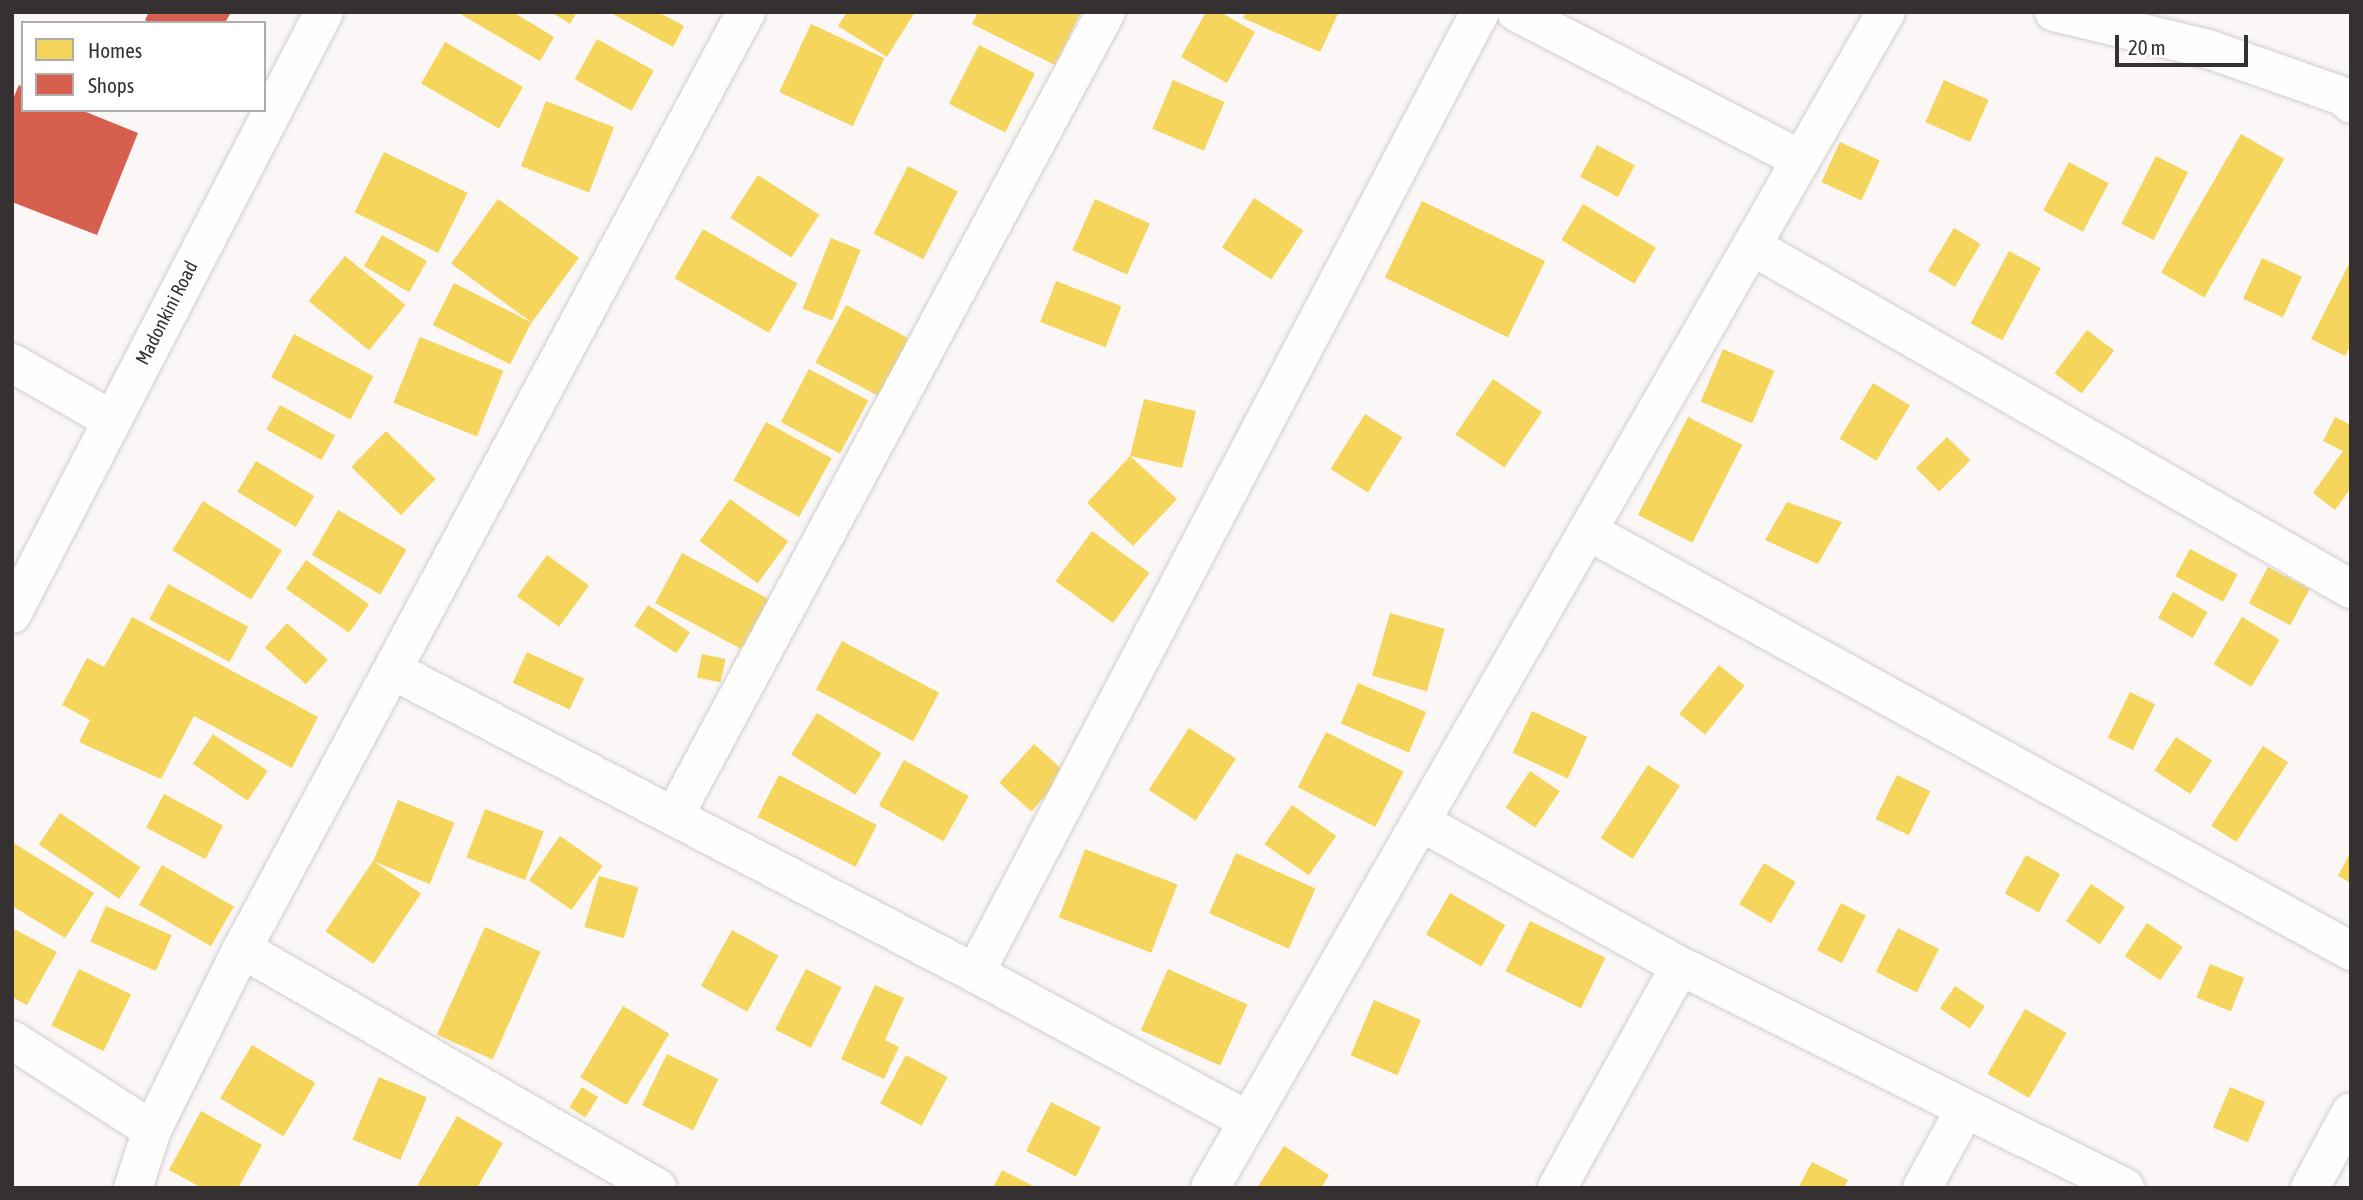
<!DOCTYPE html>
<html>
<head>
<meta charset="utf-8">
<style>
	body { margin:0 }
	#map { position:relative; width:2363px; height:1200px; overflow:hidden; background:#fbf7f6; font-family:"Asap Condensed",sans-serif }
	div>[style] { position:absolute }
	.homes>* { inset:0; background:#f6d55c; transform-origin:0 0 }
	.shops>* { inset:0; background:#d6604d }
	.roads { filter:drop-shadow(0 0 2px #d1cecd) drop-shadow(0 0 2px #d1cecd) }
	.minor>* { height:38px; margin:-19px; padding:0 19px; transform-origin:19px; border-radius:19px; background:#fefefe }
	span { translate:-50% -50%; white-space:nowrap; text-align:center; line-height:1.15; -webkit-text-stroke:7px #fff; paint-order:stroke }
	.street-label { font-size:19px; color:#343130 }
	.frame { position:absolute; inset:0; border:14px solid #343130; pointer-events:none }
	.legend { position:absolute; left:21px; top:21px; width:245px; height:91px; box-sizing:border-box; background:#fff; border:2px solid #aeadac; margin:0; padding:9px 12px; list-style:none; font-size:21px; color:#343130 }
	.legend li { display:flex; align-items:center; gap:14px; height:35px }
	.legend b { width:35px; border:2px solid #aeadac }
	.scale { position:absolute; left:2115px; top:35px; width:133px; height:32px; box-sizing:border-box; border:4px solid #343130; border-top:0; padding-left:9px; font-size:21px; line-height:24px; white-space:nowrap; color:#343130; -webkit-text-stroke:5px #fff; paint-order:stroke }
</style>
</head>
<body>
<div id="map">
	<div class="homes">
		<div style="clip-path:polygon(463px 12px,513px 12px,554px 37px,540px 61px,462px 15px)"></div>
		<div style="clip-path:polygon(551px 12px,577px 12px,570px 24px)"></div>
		<div style="clip-path:polygon(609px 12px,658px 12px,684px 26px,673px 47px)"></div>
		<div style="clip-path:polygon(847px 12px,915px 12px,887px 57px,838px 26px)"></div>
		<div style="clip-path:polygon(978px 12px,1081px 12px,1055px 65px,972px 24px)"></div>
		<div style="clip-path:polygon(1206px 12px,1220px 12px,1255px 32px,1227px 83px,1181px 57px)"></div>
		<div style="clip-path:polygon(1246px 12px,1339px 12px,1320px 52px,1243px 18px)"></div>
		<div style="left:811px;top:24px;width:81px;height:75px;rotate:25deg"></div>
		<div style="left:597px;top:39px;width:65px;height:46px;rotate:29deg"></div>
		<div style="left:445px;top:42px;width:90px;height:48px;rotate:30deg"></div>
		<div style="left:979px;top:45px;width:63px;height:66px;rotate:27deg"></div>
		<div style="left:1173px;top:80px;width:56px;height:53px;rotate:23deg"></div>
		<div style="left:1944px;top:80px;width:49px;height:46px;rotate:24deg"></div>
		<div style="left:546px;top:101px;width:73px;height:70px;rotate:21deg"></div>
		<div style="left:2241px;top:134px;width:50px;height:160px;rotate:30deg"></div>
		<div style="left:1840px;top:142px;width:44px;height:44px;rotate:25deg"></div>
		<div style="left:1597px;top:145px;width:43px;height:36px;rotate:28deg"></div>
		<div style="left:384px;top:152px;width:93px;height:67px;rotate:26deg"></div>
		<div style="left:2156px;top:156px;width:36px;height:76px;rotate:27deg"></div>
		<div style="left:2069px;top:162px;width:45px;height:55px;rotate:28deg"></div>
		<div style="left:908px;top:166px;width:56px;height:76px;rotate:27deg"></div>
		<div style="left:758px;top:175px;width:73px;height:51px;rotate:33deg"></div>
		<div style="left:1254px;top:198px;width:59px;height:59px;rotate:33deg"></div>
		<div style="left:498px;top:199px;width:100px;height:80px;rotate:36deg"></div>
		<div style="left:1095px;top:199px;width:60px;height:56px;rotate:24deg"></div>
		<div style="left:1422px;top:201px;width:137px;height:85px;rotate:26deg"></div>
		<div style="left:1583px;top:204px;width:85px;height:42px;rotate:31deg"></div>
		<div style="left:1954px;top:228px;width:31px;height:50px;rotate:31deg"></div>
		<div style="left:703px;top:229px;width:109px;height:57px;rotate:30deg"></div>
		<div style="left:382px;top:235px;width:52px;height:36px;rotate:30deg"></div>
		<div style="left:831px;top:238px;width:32px;height:76px;rotate:22deg"></div>
		<div style="left:2009px;top:251px;width:36px;height:82px;rotate:28deg"></div>
		<div style="left:345px;top:256px;width:78px;height:58px;rotate:39deg"></div>
		<div style="left:2262px;top:258px;width:44px;height:45px;rotate:25deg"></div>
		<div style="clip-path:polygon(2351px 260px,2351px 344px,2345px 356px,2311px 339px)"></div>
		<div style="left:1056px;top:281px;width:70px;height:44px;rotate:21deg"></div>
		<div style="left:454px;top:283px;width:87px;height:47px;rotate:27deg"></div>
		<div style="left:846px;top:305px;width:74px;height:65px;rotate:28deg"></div>
		<div style="left:2087px;top:330px;width:34px;height:54px;rotate:37deg"></div>
		<div style="left:294px;top:334px;width:90px;height:49px;rotate:28deg"></div>
		<div style="left:420px;top:337px;width:90px;height:71px;rotate:22deg"></div>
		<div style="left:1723px;top:349px;width:56px;height:57px;rotate:23deg"></div>
		<div style="left:809px;top:369px;width:67px;height:60px;rotate:28deg"></div>
		<div style="left:1493px;top:379px;width:59px;height:67px;rotate:34deg"></div>
		<div style="left:1873px;top:383px;width:43px;height:65px;rotate:31deg"></div>
		<div style="clip-path:polygon(1144px 399px,1196px 411px,1182px 468px,1130px 456px,1177px 499px,1133px 546px,1087px 503px,1130px 456px)"></div>
		<div style="left:280px;top:405px;width:63px;height:28px;rotate:29deg"></div>
		<div style="left:1365px;top:414px;width:44px;height:65px;rotate:32deg"></div>
		<div style="left:1688px;top:417px;width:61px;height:110px;rotate:27deg"></div>
		<div style="clip-path:polygon(2335px 417px,2351px 425px,2351px 488px,2335px 510px,2313px 493px,2343px 451px,2323px 441px)"></div>
		<div style="left:766px;top:422px;width:75px;height:67px;rotate:29deg"></div>
		<div style="left:386px;top:431px;width:69px;height:50px;rotate:44deg"></div>
		<div style="left:1947px;top:437px;width:33px;height:44px;rotate:45deg"></div>
		<div style="left:256px;top:461px;width:68px;height:36px;rotate:31deg"></div>
		<div style="left:730px;top:499px;width:72px;height:52px;rotate:36deg"></div>
		<div style="left:203px;top:501px;width:93px;height:58px;rotate:32deg"></div>
		<div style="clip-path:polygon(1787px 502px,1842px 522px,1818px 564px,1765px 540px)"></div>
		<div style="left:338px;top:510px;width:79px;height:52px;rotate:30deg"></div>
		<div style="left:1092px;top:531px;width:71px;height:62px;rotate:36deg"></div>
		<div style="left:2190px;top:549px;width:54px;height:31px;rotate:28deg"></div>
		<div style="left:682px;top:553px;width:98px;height:57px;rotate:28deg"></div>
		<div style="left:547px;top:555px;width:52px;height:51px;rotate:36deg"></div>
		<div style="left:306px;top:560px;width:77px;height:35px;rotate:35deg"></div>
		<div style="left:2268px;top:567px;width:47px;height:41px;rotate:28deg"></div>
		<div style="left:168px;top:584px;width:91px;height:40px;rotate:28deg"></div>
		<div style="left:2173px;top:592px;width:40px;height:30px;rotate:30deg"></div>
		<div style="left:648px;top:605px;width:50px;height:25px;rotate:33deg"></div>
		<div style="left:1390px;top:613px;width:57px;height:65px;rotate:16deg"></div>
		<div style="clip-path:polygon(132px 617px,318px 717px,292px 768px,194px 716px,161px 779px,79px 742px,90px 720px,62px 705px,87px 658px,104px 667px)"></div>
		<div style="left:2242px;top:617px;width:44px;height:55px;rotate:31deg"></div>
		<div style="left:287px;top:623px;width:55px;height:33px;rotate:42deg"></div>
		<div style="left:842px;top:641px;width:110px;height:55px;rotate:28deg"></div>
		<div style="left:527px;top:652px;width:63px;height:34px;rotate:25deg"></div>
		<div style="left:702px;top:654px;width:24px;height:24px;rotate:12deg"></div>
		<div style="left:1719px;top:665px;width:33px;height:63px;rotate:39deg"></div>
		<div style="left:1358px;top:683px;width:74px;height:44px;rotate:23deg"></div>
		<div style="left:2130px;top:692px;width:28px;height:51px;rotate:26deg"></div>
		<div style="left:1532px;top:711px;width:61px;height:46px;rotate:25deg"></div>
		<div style="left:817px;top:713px;width:76px;height:49px;rotate:32deg"></div>
		<div style="left:1189px;top:728px;width:56px;height:74px;rotate:33deg"></div>
		<div style="left:1326px;top:732px;width:87px;height:62px;rotate:27deg"></div>
		<div style="left:213px;top:734px;width:66px;height:36px;rotate:34deg"></div>
		<div style="left:2176px;top:737px;width:43px;height:40px;rotate:33deg"></div>
		<div style="left:1034px;top:744px;width:43px;height:52px;rotate:42deg"></div>
		<div style="left:2263px;top:746px;width:30px;height:95px;rotate:33deg"></div>
		<div style="left:904px;top:760px;width:74px;height:52px;rotate:29deg"></div>
		<div style="left:1648px;top:765px;width:38px;height:87px;rotate:33deg"></div>
		<div style="left:1530px;top:771px;width:36px;height:44px;rotate:34deg"></div>
		<div style="left:779px;top:775px;width:110px;height:47px;rotate:27deg"></div>
		<div style="left:1897px;top:775px;width:37px;height:49px;rotate:26deg"></div>
		<div style="left:164px;top:794px;width:67px;height:38px;rotate:28deg"></div>
		<div style="left:398px;top:800px;width:61px;height:66px;rotate:22deg"></div>
		<div style="left:1292px;top:805px;width:54px;height:48px;rotate:35deg"></div>
		<div style="left:485px;top:809px;width:63px;height:52px;rotate:21deg"></div>
		<div style="left:60px;top:813px;width:97px;height:38px;rotate:34deg"></div>
		<div style="left:560px;top:836px;width:52px;height:54px;rotate:35deg"></div>
		<div style="clip-path:polygon(12px 842px,94px 893px,65px 938px,12px 906px)"></div>
		<div style="left:1085px;top:849px;width:99px;height:73px;rotate:21deg"></div>
		<div style="clip-path:polygon(2351px 851px,2351px 883px,2338px 876px)"></div>
		<div style="left:1236px;top:853px;width:87px;height:66px;rotate:24deg"></div>
		<div style="left:2026px;top:855px;width:39px;height:44px;rotate:29deg"></div>
		<div style="left:373px;top:861px;width:58px;height:85px;rotate:34deg"></div>
		<div style="left:1764px;top:863px;width:37px;height:48px;rotate:31deg"></div>
		<div style="left:162px;top:865px;width:83px;height:46px;rotate:30deg"></div>
		<div style="left:599px;top:876px;width:41px;height:53px;rotate:16deg"></div>
		<div style="left:2091px;top:884px;width:41px;height:45px;rotate:34deg"></div>
		<div style="left:1450px;top:893px;width:64px;height:48px;rotate:30deg"></div>
		<div style="left:1841px;top:903px;width:28px;height:53px;rotate:27deg"></div>
		<div style="left:106px;top:906px;width:72px;height:39px;rotate:24deg"></div>
		<div style="left:1530px;top:921px;width:84px;height:56px;rotate:26deg"></div>
		<div style="left:2147px;top:923px;width:43px;height:40px;rotate:34deg"></div>
		<div style="left:485px;top:927px;width:61px;height:118px;rotate:24deg"></div>
		<div style="clip-path:polygon(12px 928px,57px 952px,27px 1005px,12px 997px)"></div>
		<div style="left:1898px;top:928px;width:46px;height:49px;rotate:27deg"></div>
		<div style="left:732px;top:930px;width:53px;height:64px;rotate:29deg"></div>
		<div style="left:2210px;top:964px;width:37px;height:36px;rotate:22deg"></div>
		<div style="left:79px;top:969px;width:58px;height:63px;rotate:26deg"></div>
		<div style="left:806px;top:969px;width:40px;height:68px;rotate:27deg"></div>
		<div style="left:1168px;top:969px;width:87px;height:67px;rotate:24deg"></div>
		<div style="clip-path:polygon(875px 985px,904px 998px,885px 1040px,899px 1047px,884px 1079px,841px 1059px)"></div>
		<div style="left:1955px;top:986px;width:36px;height:27px;rotate:34deg"></div>
		<div style="left:1374px;top:1000px;width:51px;height:60px;rotate:23deg"></div>
		<div style="left:623px;top:1006px;width:54px;height:83px;rotate:31deg"></div>
		<div style="left:2025px;top:1009px;width:48px;height:75px;rotate:30deg"></div>
		<div style="left:252px;top:1045px;width:74px;height:62px;rotate:31deg"></div>
		<div style="left:667px;top:1054px;width:57px;height:57px;rotate:26deg"></div>
		<div style="left:906px;top:1055px;width:47px;height:55px;rotate:28deg"></div>
		<div style="left:379px;top:1077px;width:52px;height:68px;rotate:23deg"></div>
		<div style="left:582px;top:1087px;width:19px;height:24px;rotate:32deg"></div>
		<div style="left:2230px;top:1087px;width:38px;height:44px;rotate:23deg"></div>
		<div style="left:1051px;top:1102px;width:56px;height:55px;rotate:27deg"></div>
		<div style="clip-path:polygon(201px 1111px,262px 1145px,238px 1188px,202px 1188px,169px 1170px)"></div>
		<div style="clip-path:polygon(457px 1116px,503px 1143px,477px 1188px,416px 1188px)"></div>
		<div style="clip-path:polygon(1284px 1146px,1329px 1175px,1321px 1188px,1257px 1188px)"></div>
		<div style="clip-path:polygon(1812px 1162px,1848px 1180px,1844px 1188px,1798px 1188px)"></div>
		<div style="clip-path:polygon(1002px 1170px,1037px 1188px,993px 1188px)"></div>
	</div>
	<div class="shops">
		<div style="clip-path:polygon(149px 12px,231px 12px,225px 23px,151px 23px,145px 20px)"></div>
		<div style="clip-path:polygon(19px 85px,23px 87px,23px 110px,81px 110px,138px 133px,97px 235px,12px 202px,12px 101px)"></div>
	</div>
	<div class="roads">
		<div class="minor">
			<div style="left:1516px;top:12px;width:321px;rotate:27.4deg"></div>
			<div style="left:2054px;top:12px;width:158px;rotate:13.5deg"></div>
			<div style="left:2208px;top:49px;width:145px;rotate:19.3deg"></div>
			<div style="left:2345px;top:97px;width:9px;rotate:49deg"></div>
			<div style="left:1752px;top:246px;width:690px;rotate:29.8deg"></div>
			<div style="left:12px;top:363px;width:115px;rotate:29.7deg"></div>
			<div style="left:1588px;top:531px;width:871px;rotate:28.83deg"></div>
			<div style="left:12px;top:614px;width:678px;rotate:-62.6deg"></div>
			<div style="left:394px;top:671px;width:655px;rotate:27.47deg"></div>
			<div style="left:975px;top:973px;width:311px;rotate:28.4deg"></div>
			<div style="left:674px;top:816px;width:913px;rotate:-61.75deg"></div>
			<div style="left:1421px;top:822px;width:296px;rotate:29.1deg"></div>
			<div style="left:1680px;top:966px;width:497px;rotate:26.5deg"></div>
			<div style="left:242px;top:949px;width:479px;rotate:29.9deg"></div>
			<div style="left:975px;top:973px;width:1086px;rotate:-62.28deg"></div>
			<div style="left:12px;top:1040px;width:166px;rotate:32.7deg"></div>
			<div style="left:133px;top:1188px;width:61px;rotate:-71.9deg"></div>
			<div style="left:152px;top:1130px;width:202px;rotate:-63.6deg"></div>
			<div style="left:242px;top:949px;width:1064px;rotate:-61.72deg"></div>
			<div style="left:1210px;top:1188px;width:1356px;rotate:-60.11deg"></div>
			<div style="left:1557px;top:1188px;width:254px;rotate:-61deg"></div>
			<div style="left:1922px;top:1188px;width:90px;rotate:-61.4deg"></div>
			<div style="left:2310px;top:1188px;width:86px;rotate:-61.7deg"></div>
		</div>
	</div>
	<div class="street-label">
		<span style="left:167px;top:313px;rotate:-63deg">Madonkini Road</span>
	</div>
	<div class="frame"></div>
	<ul class="legend">
	<li><b style="height:19px;background:#f6d55c"></b>Homes</li>
	<li><b style="height:19px;background:#d6604d"></b>Shops</li>
	</ul>
	<div class="scale">20 m</div>
</div>
</body>
</html>
